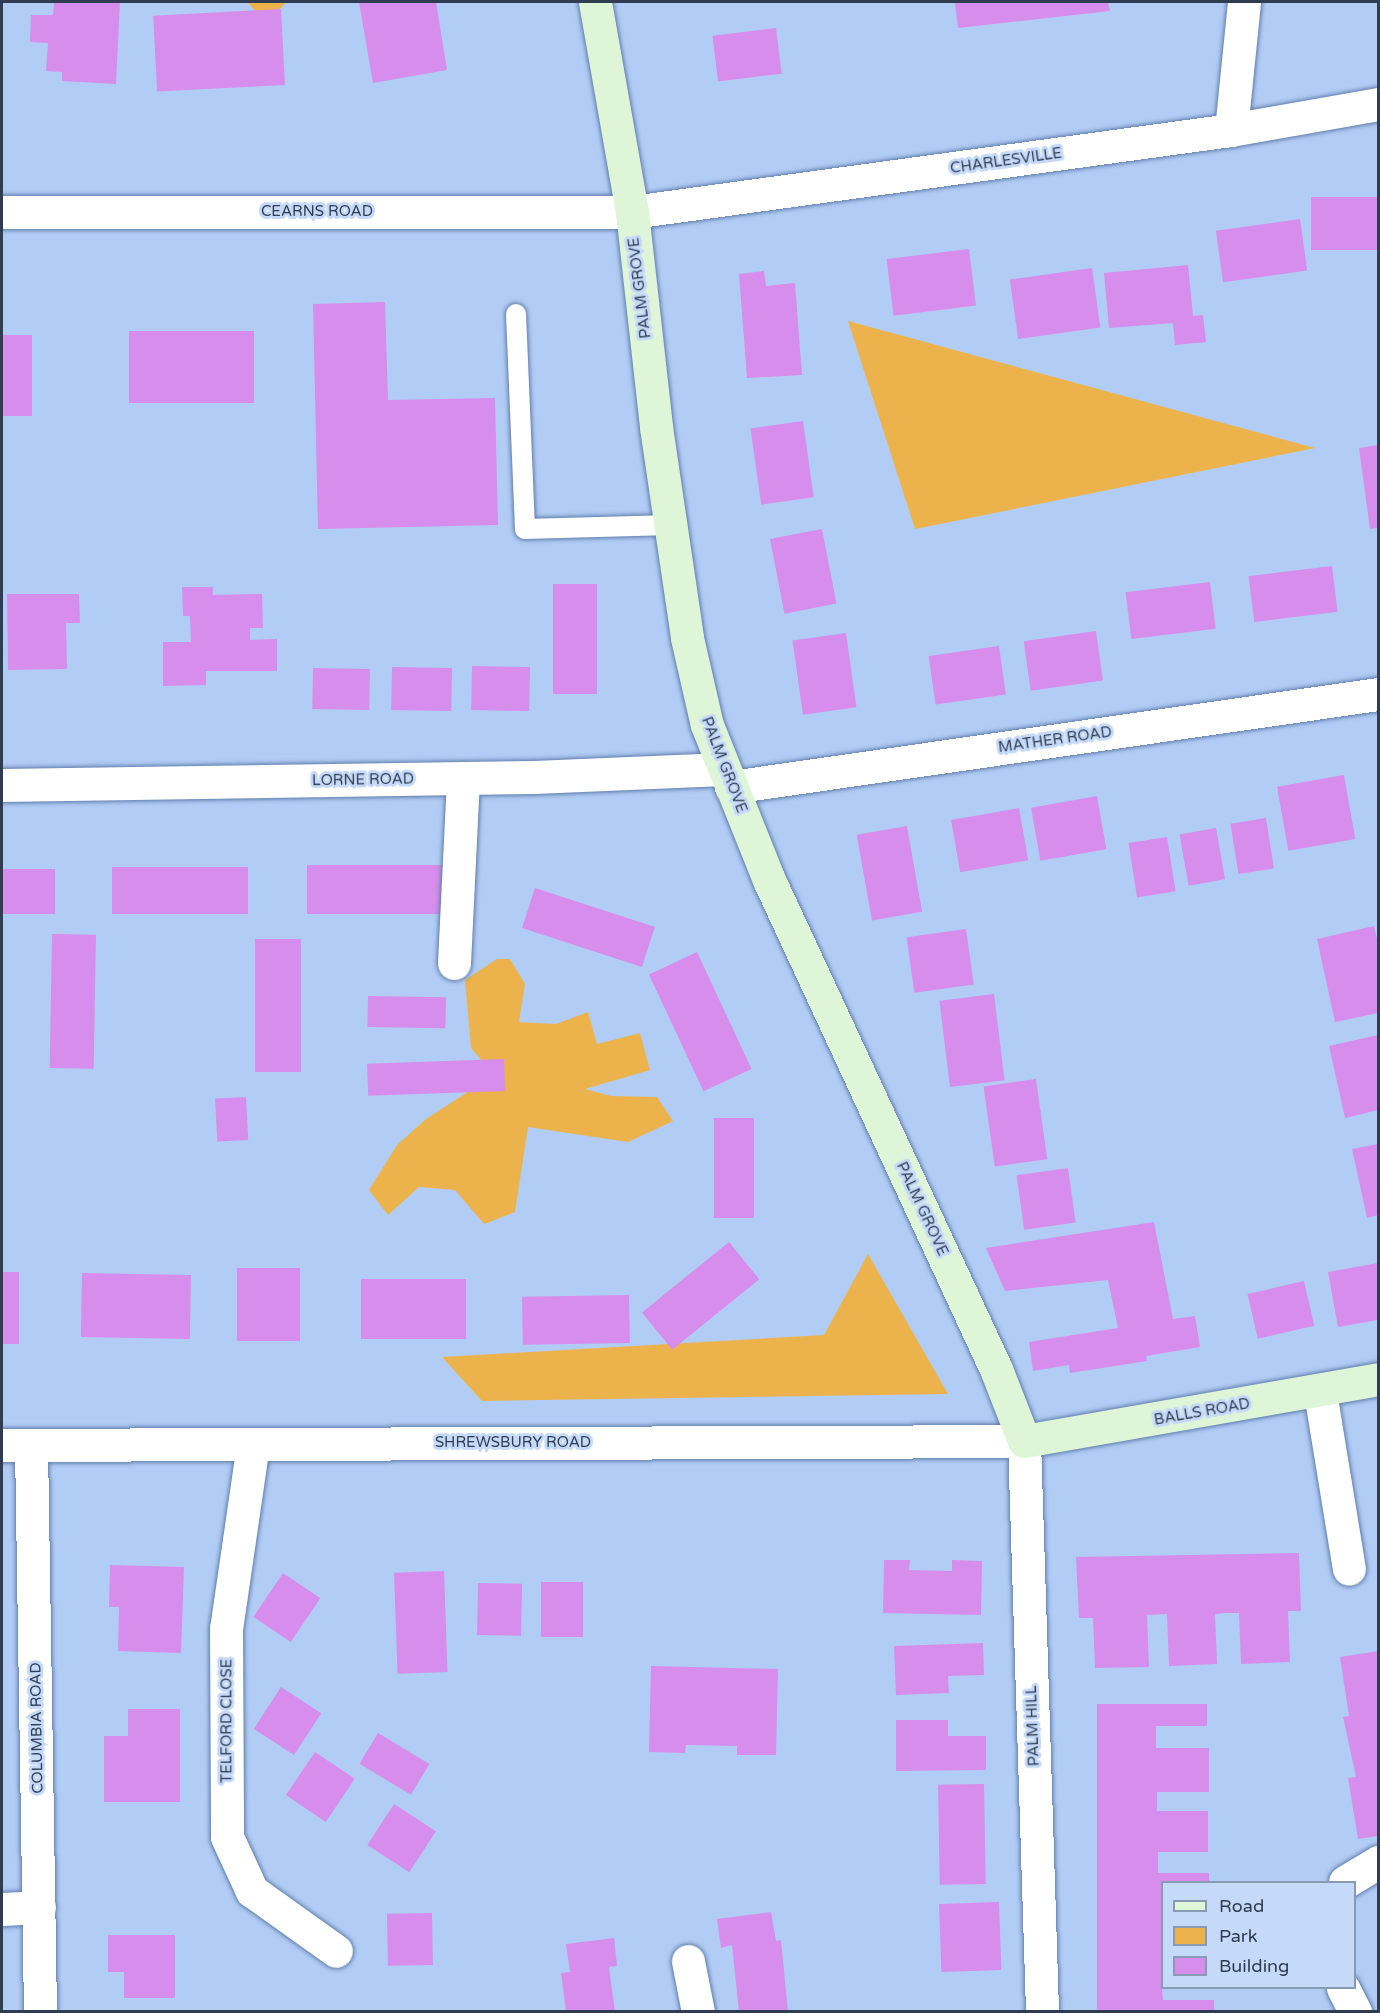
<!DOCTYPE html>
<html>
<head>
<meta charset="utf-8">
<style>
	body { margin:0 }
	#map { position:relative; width:1380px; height:2013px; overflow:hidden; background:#b2cdf5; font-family:"Varela Round",sans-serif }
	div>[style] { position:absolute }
	.green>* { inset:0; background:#ecb34d }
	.building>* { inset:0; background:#d78deb; transform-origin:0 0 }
	.roads { filter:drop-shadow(0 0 2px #607ead) drop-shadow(0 0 2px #607ead) }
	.lane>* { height:20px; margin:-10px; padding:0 10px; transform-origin:10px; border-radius:10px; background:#fff }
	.street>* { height:33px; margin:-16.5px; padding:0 16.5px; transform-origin:16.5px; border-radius:16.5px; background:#fff }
	.secondary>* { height:33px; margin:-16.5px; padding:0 16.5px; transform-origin:16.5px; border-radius:16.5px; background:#def5d8 }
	span { translate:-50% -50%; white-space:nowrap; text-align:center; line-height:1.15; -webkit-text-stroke:6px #c5d9f8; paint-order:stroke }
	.street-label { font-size:15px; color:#2f3c51 }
	.frame { position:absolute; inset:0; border:3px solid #2f3c51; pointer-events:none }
	.legend { position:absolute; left:1161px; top:1881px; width:195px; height:108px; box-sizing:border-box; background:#c5d9f8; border:2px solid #899ab5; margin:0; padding:8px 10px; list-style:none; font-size:18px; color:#2f3c51 }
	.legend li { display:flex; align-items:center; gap:12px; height:30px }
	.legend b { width:30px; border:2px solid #899ab5 }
</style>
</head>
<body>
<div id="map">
	<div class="green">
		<div style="clip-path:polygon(247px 2px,286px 2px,267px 23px)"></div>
		<div style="clip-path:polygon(848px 321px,1315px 448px,915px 529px)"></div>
		<div style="clip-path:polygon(497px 959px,510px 959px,525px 984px,519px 1022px,556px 1024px,588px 1012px,597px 1044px,640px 1033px,650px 1070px,585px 1089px,611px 1096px,657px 1097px,673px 1121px,628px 1142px,528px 1127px,515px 1212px,484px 1224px,455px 1190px,419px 1187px,388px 1215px,369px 1190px,397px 1145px,426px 1119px,494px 1075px,471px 1048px,465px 980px)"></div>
		<div style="clip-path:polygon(868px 1254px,948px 1394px,482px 1401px,442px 1357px,824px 1335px)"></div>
	</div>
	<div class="building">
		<div style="clip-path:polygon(54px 2px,120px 2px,116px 84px,62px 81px,62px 72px,46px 71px,48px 43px,30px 42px,31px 15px,53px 15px)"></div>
		<div style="clip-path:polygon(359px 2px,436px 2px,447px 70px,373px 83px)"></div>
		<div style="clip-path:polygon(955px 2px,1108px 2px,1110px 11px,958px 28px)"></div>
		<div style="left:281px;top:9px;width:76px;height:128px;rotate:87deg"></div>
		<div style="left:776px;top:28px;width:46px;height:64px;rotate:83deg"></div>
		<div style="left:1378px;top:197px;width:53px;height:67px;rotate:90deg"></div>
		<div style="left:1300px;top:219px;width:52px;height:85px;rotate:82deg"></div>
		<div style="left:969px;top:249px;width:57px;height:83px;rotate:83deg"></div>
		<div style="clip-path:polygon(1188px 265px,1193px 316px,1203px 315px,1206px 342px,1175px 345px,1173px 323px,1109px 328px,1104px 273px)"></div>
		<div style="left:1092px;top:268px;width:60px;height:83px;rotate:82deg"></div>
		<div style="clip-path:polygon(764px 271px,766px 286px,795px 283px,802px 375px,747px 378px,739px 274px)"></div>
		<div style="clip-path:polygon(385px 302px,388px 400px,495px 398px,498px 525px,318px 529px,313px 304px)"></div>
		<div style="left:254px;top:331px;width:72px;height:125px;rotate:90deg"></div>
		<div style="left:2px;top:335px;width:30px;height:81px"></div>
		<div style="left:803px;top:421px;width:77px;height:53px;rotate:82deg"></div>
		<div style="clip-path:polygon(1378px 445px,1378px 528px,1370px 529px,1359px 448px)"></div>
		<div style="left:822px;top:529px;width:76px;height:53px;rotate:79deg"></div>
		<div style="left:1332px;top:566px;width:46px;height:84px;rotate:83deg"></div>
		<div style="left:1210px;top:582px;width:47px;height:85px;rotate:83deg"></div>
		<div style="left:553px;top:584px;width:44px;height:110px"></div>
		<div style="clip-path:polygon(182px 587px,213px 587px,213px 595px,262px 594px,263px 628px,250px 628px,250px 640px,277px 639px,277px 671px,206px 671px,206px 685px,163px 686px,163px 642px,191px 642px,190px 616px,183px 616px)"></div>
		<div style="clip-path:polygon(7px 594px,79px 594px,80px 623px,66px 623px,67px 669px,8px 670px)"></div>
		<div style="left:1096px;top:631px;width:50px;height:73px;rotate:82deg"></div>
		<div style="left:846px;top:633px;width:75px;height:54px;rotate:82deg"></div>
		<div style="left:999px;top:646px;width:49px;height:71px;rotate:82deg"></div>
		<div style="left:472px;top:666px;width:58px;height:44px;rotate:1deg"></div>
		<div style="left:392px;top:667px;width:60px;height:43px;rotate:1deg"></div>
		<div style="left:313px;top:668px;width:57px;height:41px;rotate:1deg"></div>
		<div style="left:1344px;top:775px;width:65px;height:68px;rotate:80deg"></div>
		<div style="left:1097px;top:796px;width:54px;height:67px;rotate:80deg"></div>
		<div style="left:1019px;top:808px;width:53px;height:69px;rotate:80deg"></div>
		<div style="left:1266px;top:818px;width:51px;height:36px;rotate:81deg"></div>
		<div style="left:907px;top:826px;width:87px;height:51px;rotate:80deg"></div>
		<div style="left:1216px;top:828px;width:52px;height:37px;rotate:80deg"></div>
		<div style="left:1167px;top:837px;width:55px;height:39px;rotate:81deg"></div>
		<div style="left:444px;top:865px;width:49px;height:137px;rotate:90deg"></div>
		<div style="left:248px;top:867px;width:47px;height:136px;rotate:90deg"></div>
		<div style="left:2px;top:869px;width:53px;height:45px"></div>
		<div style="left:535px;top:888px;width:126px;height:42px;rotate:18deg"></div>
		<div style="clip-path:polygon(1374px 926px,1378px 944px,1378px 1013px,1335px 1022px,1317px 939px)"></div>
		<div style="left:966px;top:929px;width:56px;height:60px;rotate:82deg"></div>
		<div style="left:52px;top:934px;width:44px;height:134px;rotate:1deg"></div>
		<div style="left:255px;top:939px;width:46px;height:133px"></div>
		<div style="left:697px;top:952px;width:129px;height:53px;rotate:65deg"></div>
		<div style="left:994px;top:994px;width:87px;height:55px;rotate:83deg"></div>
		<div style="left:368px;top:996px;width:78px;height:31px;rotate:1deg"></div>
		<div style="clip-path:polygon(1378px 1035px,1378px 1110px,1345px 1118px,1329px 1046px)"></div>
		<div style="left:504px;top:1059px;width:32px;height:137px;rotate:88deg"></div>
		<div style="left:1036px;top:1079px;width:81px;height:53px;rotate:82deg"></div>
		<div style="left:246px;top:1097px;width:43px;height:31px;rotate:87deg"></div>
		<div style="left:714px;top:1118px;width:40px;height:100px"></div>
		<div style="clip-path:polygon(1378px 1144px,1378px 1215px,1367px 1218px,1352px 1149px)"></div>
		<div style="left:1068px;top:1168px;width:55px;height:52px;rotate:82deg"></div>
		<div style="clip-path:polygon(1154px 1222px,1173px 1319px,1195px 1316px,1200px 1347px,1146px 1356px,1147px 1361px,1070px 1373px,1069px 1365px,1033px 1371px,1029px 1342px,1118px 1328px,1108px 1280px,1005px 1291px,986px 1248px)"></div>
		<div style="left:729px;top:1242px;width:48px;height:112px;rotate:51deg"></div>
		<div style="clip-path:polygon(1378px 1263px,1378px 1320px,1338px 1327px,1328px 1272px)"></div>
		<div style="left:237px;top:1268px;width:63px;height:73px"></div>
		<div style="left:2px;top:1272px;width:17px;height:72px"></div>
		<div style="left:82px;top:1273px;width:109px;height:64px;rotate:1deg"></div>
		<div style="left:466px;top:1279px;width:60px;height:105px;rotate:90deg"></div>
		<div style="left:1304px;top:1281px;width:46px;height:58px;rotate:77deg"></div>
		<div style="left:629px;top:1295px;width:48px;height:107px;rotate:89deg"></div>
		<div style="clip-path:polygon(1299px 1553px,1301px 1611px,1288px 1611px,1290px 1662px,1241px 1664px,1239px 1613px,1226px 1613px,1215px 1614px,1217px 1664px,1169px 1666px,1167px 1614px,1147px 1615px,1149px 1667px,1095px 1668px,1093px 1618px,1079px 1618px,1076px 1557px)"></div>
		<div style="clip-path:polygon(884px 1560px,910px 1560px,909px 1570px,952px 1571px,952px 1560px,982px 1561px,981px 1615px,883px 1613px)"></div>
		<div style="clip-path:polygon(110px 1565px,184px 1567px,181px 1653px,118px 1651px,119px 1607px,109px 1607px)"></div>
		<div style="left:444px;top:1571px;width:101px;height:50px;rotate:88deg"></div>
		<div style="left:283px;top:1573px;width:45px;height:53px;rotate:34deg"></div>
		<div style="left:541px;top:1582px;width:42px;height:55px"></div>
		<div style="left:478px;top:1583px;width:44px;height:52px;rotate:1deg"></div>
		<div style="clip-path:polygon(983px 1643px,984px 1675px,948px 1676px,949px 1693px,896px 1695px,894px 1646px)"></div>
		<div style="clip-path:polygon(1378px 1651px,1378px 1836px,1358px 1839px,1348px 1778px,1356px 1777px,1343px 1717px,1349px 1716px,1340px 1657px)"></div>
		<div style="clip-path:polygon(651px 1666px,778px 1669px,776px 1755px,737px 1755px,737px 1746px,686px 1745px,685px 1753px,649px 1752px)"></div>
		<div style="left:281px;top:1687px;width:48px;height:50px;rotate:33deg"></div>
		<div style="clip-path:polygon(1097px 1704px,1207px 1704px,1207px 1726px,1156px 1726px,1156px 1748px,1209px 1748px,1209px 1792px,1157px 1792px,1157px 1811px,1208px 1811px,1208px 1852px,1158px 1852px,1158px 1873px,1209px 1873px,1209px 1882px,1162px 1882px,1162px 1988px,1163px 2000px,1214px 2000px,1214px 2012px,1097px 2012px)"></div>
		<div style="clip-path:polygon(128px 1709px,180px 1709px,180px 1802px,104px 1802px,104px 1736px,128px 1736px)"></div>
		<div style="clip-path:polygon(896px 1720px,948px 1720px,948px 1736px,986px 1736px,986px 1770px,896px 1771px)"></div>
		<div style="left:378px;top:1733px;width:60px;height:36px;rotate:31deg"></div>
		<div style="left:315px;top:1752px;width:48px;height:52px;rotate:34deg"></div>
		<div style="left:984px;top:1784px;width:100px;height:46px;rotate:89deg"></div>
		<div style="left:394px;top:1804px;width:50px;height:49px;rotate:33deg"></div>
		<div style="left:999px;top:1902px;width:68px;height:60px;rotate:88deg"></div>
		<div style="clip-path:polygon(771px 1912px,776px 1941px,781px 1940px,788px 2012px,739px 2012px,732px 1945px,721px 1948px,717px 1919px)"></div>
		<div style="left:432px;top:1913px;width:52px;height:45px;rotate:89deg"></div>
		<div style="clip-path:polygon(108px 1935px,175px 1935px,175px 1998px,124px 1998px,124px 1972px,108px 1972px)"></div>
		<div style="clip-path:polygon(614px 1938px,617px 1966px,609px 1967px,615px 2012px,566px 2012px,561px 1973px,570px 1972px,566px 1944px)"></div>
	</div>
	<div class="roads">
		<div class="lane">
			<div style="left:516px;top:314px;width:215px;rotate:87.6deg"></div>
			<div style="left:525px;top:529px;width:146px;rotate:-1.6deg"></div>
		</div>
		<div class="street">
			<div style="left:1231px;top:130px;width:129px;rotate:-84.2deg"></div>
			<div style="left:2px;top:212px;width:630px"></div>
			<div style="left:632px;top:212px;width:605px;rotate:-7.8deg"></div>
			<div style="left:1231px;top:130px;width:149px;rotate:-10deg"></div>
			<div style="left:2px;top:785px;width:532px;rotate:-0.86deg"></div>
			<div style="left:534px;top:777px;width:190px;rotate:-2.4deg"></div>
			<div style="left:731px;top:787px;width:654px;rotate:-8.18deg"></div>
			<div style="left:454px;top:963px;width:185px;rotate:-87.2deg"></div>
			<div style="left:1320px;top:1392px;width:179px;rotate:80.7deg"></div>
			<div style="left:253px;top:1444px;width:186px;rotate:98.3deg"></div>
			<div style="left:226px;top:1628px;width:209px;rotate:89.7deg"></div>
			<div style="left:227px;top:1837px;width:60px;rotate:65.2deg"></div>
			<div style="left:252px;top:1891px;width:103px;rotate:35.5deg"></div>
			<div style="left:2px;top:1445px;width:1022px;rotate:-0.22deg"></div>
			<div style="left:1024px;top:1441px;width:571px;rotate:88.19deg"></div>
			<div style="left:31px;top:1445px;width:567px;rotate:89.09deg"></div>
			<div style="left:1345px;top:1882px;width:39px;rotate:-31deg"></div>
			<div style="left:2px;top:1909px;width:37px;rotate:-3deg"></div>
			<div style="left:688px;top:1961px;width:52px;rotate:78.9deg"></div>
			<div style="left:1343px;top:1988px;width:27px;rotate:63deg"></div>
		</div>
		<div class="secondary">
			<div style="left:595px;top:2px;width:213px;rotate:80deg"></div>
			<div style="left:632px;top:212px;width:216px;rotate:83.6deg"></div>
			<div style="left:656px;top:427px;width:213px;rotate:81.6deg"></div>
			<div style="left:687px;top:638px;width:89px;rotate:77.1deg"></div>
			<div style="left:707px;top:725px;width:167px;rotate:68.2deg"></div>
			<div style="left:769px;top:880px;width:539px;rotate:65.1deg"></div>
			<div style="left:996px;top:1369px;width:77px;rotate:68.7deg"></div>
			<div style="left:1024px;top:1441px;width:359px;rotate:-9.9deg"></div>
		</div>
	</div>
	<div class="street-label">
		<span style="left:1006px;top:161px;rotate:-8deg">CHARLESVILLE</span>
		<span style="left:317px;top:212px">CEARNS ROAD</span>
		<span style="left:640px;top:288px;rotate:-97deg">PALM GROVE</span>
		<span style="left:1055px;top:740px;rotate:-8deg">MATHER ROAD</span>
		<span style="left:724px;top:765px;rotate:69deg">PALM GROVE</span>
		<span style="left:363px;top:780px;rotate:-1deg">LORNE ROAD</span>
		<span style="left:922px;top:1209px;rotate:65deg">PALM GROVE</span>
		<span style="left:1202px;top:1412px;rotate:-10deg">BALLS ROAD</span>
		<span style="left:513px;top:1443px">SHREWSBURY ROAD</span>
		<span style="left:227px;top:1721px;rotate:-90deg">TELFORD CLOSE</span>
		<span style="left:1033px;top:1726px;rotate:-92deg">PALM HILL</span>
		<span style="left:37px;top:1728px;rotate:-91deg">COLUMBIA ROAD</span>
	</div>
	<div class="frame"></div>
	<ul class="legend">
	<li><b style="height:8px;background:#def5d8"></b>Road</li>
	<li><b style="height:16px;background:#ecb34d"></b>Park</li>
	<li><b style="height:16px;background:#d78deb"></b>Building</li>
	</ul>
</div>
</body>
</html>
